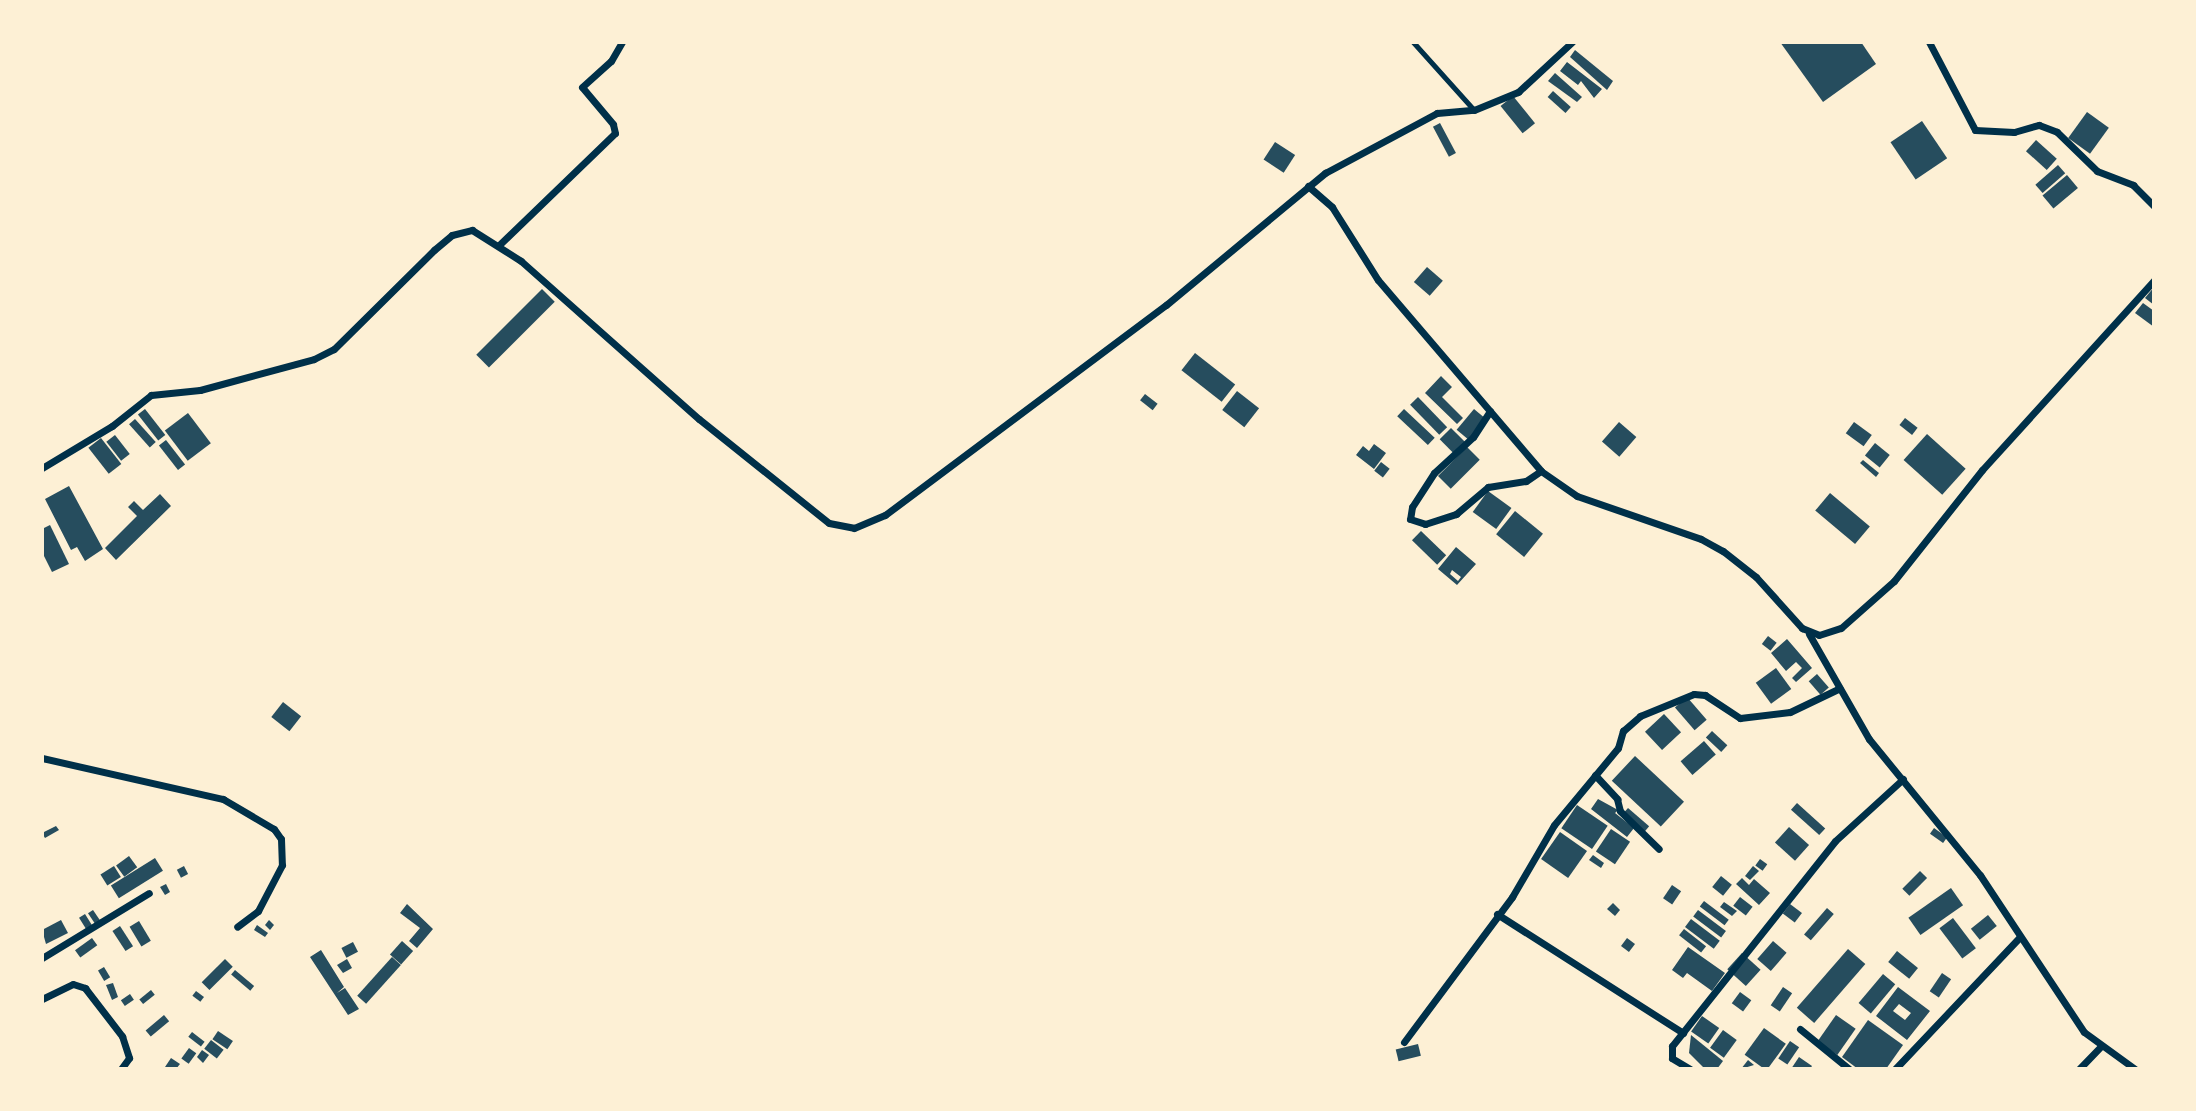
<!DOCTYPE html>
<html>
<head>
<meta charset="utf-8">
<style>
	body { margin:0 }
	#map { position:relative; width:2196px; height:1111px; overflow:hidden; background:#fdf0d5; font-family:"Work Sans",sans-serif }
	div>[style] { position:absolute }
	.building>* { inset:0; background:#264d5e; transform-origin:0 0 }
	.service>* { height:5px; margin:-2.5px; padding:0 2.5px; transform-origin:2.5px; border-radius:2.5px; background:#003049 }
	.minor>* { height:7px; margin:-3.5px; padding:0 3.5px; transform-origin:3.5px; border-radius:3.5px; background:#003049 }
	span { translate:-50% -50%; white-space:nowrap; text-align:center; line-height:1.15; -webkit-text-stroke:7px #fdf0d5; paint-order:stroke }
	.frame { position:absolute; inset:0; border:44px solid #fdf0d5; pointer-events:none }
</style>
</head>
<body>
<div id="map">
	<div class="building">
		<div style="clip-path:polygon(1780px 42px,1861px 42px,1876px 64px,1823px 102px)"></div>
		<div style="clip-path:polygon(1575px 50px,1613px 81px,1607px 90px,1570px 57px)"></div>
		<div style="clip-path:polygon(1567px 62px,1602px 89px,1594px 98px,1581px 81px,1578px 85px,1560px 71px)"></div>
		<div style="clip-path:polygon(1555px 73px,1582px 97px,1577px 102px,1548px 81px)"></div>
		<div style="left:1553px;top:91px;width:24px;height:8px;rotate:42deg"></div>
		<div style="left:1513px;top:96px;width:35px;height:16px;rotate:51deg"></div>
		<div style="left:2087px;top:112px;width:27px;height:32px;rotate:36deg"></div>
		<div style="left:1922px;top:121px;width:45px;height:38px;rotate:56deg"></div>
		<div style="left:1440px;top:123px;width:34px;height:8px;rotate:62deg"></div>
		<div style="left:2036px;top:140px;width:28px;height:15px;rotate:42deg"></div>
		<div style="left:1275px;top:142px;width:24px;height:21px;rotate:33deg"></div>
		<div style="left:2058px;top:165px;width:11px;height:30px;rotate:49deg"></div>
		<div style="left:2067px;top:175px;width:17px;height:32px;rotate:50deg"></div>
		<div style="left:1427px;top:267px;width:21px;height:20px;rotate:41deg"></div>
		<div style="clip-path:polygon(2154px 287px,2154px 305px,2145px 298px)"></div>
		<div style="left:542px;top:289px;width:18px;height:93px;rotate:45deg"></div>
		<div style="clip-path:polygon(2143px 303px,2154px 311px,2154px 327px,2135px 313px)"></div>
		<div style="left:1195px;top:353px;width:51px;height:22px;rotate:38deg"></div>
		<div style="clip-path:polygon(1441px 376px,1452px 387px,1442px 397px,1463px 418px,1457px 424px,1425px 393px)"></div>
		<div style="left:1237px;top:391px;width:28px;height:24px;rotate:38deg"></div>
		<div style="left:1145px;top:394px;width:16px;height:8px;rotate:38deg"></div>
		<div style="left:1418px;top:397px;width:42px;height:11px;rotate:46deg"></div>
		<div style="left:145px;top:409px;width:33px;height:9px;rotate:52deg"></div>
		<div style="left:1404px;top:409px;width:42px;height:10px;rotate:43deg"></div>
		<div style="left:1474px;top:409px;width:16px;height:27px;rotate:40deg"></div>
		<div style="left:188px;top:413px;width:38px;height:29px;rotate:53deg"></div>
		<div style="left:1905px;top:418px;width:16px;height:9px;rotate:38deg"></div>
		<div style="left:135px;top:419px;width:31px;height:8px;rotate:48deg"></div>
		<div style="left:1619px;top:422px;width:23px;height:26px;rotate:41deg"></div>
		<div style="left:1854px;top:422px;width:22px;height:14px;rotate:36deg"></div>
		<div style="left:1451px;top:428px;width:21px;height:16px;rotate:45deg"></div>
		<div style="left:1927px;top:434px;width:52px;height:35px;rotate:42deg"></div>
		<div style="left:115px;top:435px;width:24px;height:11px;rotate:52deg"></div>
		<div style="left:101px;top:438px;width:33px;height:16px;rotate:52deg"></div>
		<div style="left:166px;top:440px;width:31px;height:9px;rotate:52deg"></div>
		<div style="left:1875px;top:443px;width:19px;height:16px;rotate:39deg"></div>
		<div style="clip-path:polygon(1374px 444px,1386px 453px,1374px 469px,1356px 455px,1363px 446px,1369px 451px)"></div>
		<div style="left:1467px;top:447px;width:18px;height:41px;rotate:45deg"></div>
		<div style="clip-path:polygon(1863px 460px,1879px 473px,1876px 477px,1860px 463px)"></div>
		<div style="left:1381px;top:462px;width:11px;height:11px;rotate:38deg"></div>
		<div style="clip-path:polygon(69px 486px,103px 549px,85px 561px,77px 547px,71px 550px,45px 499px)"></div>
		<div style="left:1488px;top:491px;width:29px;height:26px;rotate:36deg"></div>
		<div style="left:1830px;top:493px;width:52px;height:23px;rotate:40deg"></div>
		<div style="clip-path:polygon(160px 494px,171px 506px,116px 560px,105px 548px,137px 516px,128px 507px,134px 501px,143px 510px)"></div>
		<div style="left:1515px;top:511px;width:36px;height:30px;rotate:39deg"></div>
		<div style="clip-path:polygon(50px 525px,69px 564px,52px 572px,42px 552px,42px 529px)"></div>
		<div style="left:1421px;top:531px;width:35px;height:13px;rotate:44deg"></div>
		<div style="clip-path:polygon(evenodd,1456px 547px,1476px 564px,1457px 585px,1438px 569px,1456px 547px,1452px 570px,1461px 577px,1458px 581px,1450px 574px,1452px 570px)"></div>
		<div style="left:1768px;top:636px;width:11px;height:10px;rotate:38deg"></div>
		<div style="clip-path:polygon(1787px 639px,1812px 668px,1796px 682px,1792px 678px,1802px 668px,1796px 662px,1786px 671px,1771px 653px)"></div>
		<div style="left:1776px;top:668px;width:26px;height:25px;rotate:54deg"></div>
		<div style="left:1817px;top:674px;width:18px;height:11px;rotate:49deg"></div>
		<div style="left:1687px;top:697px;width:30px;height:16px;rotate:49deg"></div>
		<div style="left:283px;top:702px;width:23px;height:19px;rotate:38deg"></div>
		<div style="left:1664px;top:714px;width:25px;height:26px;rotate:47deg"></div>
		<div style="left:1712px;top:731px;width:21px;height:9px;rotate:43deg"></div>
		<div style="left:1704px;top:741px;width:18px;height:31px;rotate:49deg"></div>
		<div style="left:1635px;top:756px;width:67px;height:34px;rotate:43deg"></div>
		<div style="clip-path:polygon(1598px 799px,1618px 810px,1615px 813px,1634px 828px,1627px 837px,1591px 809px)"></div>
		<div style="left:1797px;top:803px;width:38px;height:9px;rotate:42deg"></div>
		<div style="left:1577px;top:805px;width:37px;height:28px;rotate:34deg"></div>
		<div style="left:1628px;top:808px;width:28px;height:8px;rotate:41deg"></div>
		<div style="clip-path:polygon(56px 826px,59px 830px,45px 838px,42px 833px)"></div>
		<div style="left:1789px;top:827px;width:27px;height:21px;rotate:42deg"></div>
		<div style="left:1934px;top:828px;width:16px;height:7px;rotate:35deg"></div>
		<div style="left:1611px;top:829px;width:23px;height:27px;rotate:34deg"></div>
		<div style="left:1560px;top:832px;width:33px;height:33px;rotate:35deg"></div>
		<div style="clip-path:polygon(1593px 855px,1604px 863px,1601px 868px,1589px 860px)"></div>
		<div style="left:129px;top:856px;width:14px;height:16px;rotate:54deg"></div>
		<div style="left:155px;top:858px;width:15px;height:52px;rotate:58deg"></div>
		<div style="left:1760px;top:859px;width:9px;height:8px;rotate:36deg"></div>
		<div style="left:114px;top:866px;width:13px;height:16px;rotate:58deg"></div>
		<div style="left:184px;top:866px;width:9px;height:8px;rotate:63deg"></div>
		<div style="clip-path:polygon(1753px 866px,1759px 871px,1750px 880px,1745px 876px)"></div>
		<div style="left:1920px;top:871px;width:10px;height:25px;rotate:45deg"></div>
		<div style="left:1721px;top:876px;width:14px;height:14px;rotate:39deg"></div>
		<div style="clip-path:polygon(1742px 878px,1749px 885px,1754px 879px,1770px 893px,1759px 905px,1736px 884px)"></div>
		<div style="clip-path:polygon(166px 884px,170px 892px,165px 895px,160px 887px)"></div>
		<div style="left:1672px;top:885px;width:11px;height:16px;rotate:34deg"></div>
		<div style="left:1951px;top:888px;width:21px;height:52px;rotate:55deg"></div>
		<div style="left:1740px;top:897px;width:16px;height:11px;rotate:38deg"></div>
		<div style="left:1704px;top:901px;width:31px;height:7px;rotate:37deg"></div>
		<div style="clip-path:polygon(1724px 902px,1737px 911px,1732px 916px,1720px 907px)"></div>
		<div style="clip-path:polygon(1613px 903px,1620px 910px,1615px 916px,1607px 909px)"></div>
		<div style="clip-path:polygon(407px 904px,433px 929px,417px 948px,409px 941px,420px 928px,400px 913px)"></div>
		<div style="left:1790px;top:904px;width:15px;height:12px;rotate:37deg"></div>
		<div style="left:1827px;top:908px;width:9px;height:35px;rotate:41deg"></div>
		<div style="left:93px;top:910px;width:14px;height:6px;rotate:56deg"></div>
		<div style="left:1698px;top:910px;width:35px;height:8px;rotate:37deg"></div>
		<div style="left:85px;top:914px;width:15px;height:7px;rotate:58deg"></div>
		<div style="left:1988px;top:915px;width:14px;height:22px;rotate:51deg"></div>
		<div style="left:1953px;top:918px;width:38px;height:17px;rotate:53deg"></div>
		<div style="left:1691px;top:919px;width:36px;height:10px;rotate:37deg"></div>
		<div style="clip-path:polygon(61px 920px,68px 933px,46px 944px,42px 930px)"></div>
		<div style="clip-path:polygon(269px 920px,274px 925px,270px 930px,265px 925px)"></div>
		<div style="left:139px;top:921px;width:23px;height:11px;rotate:59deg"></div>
		<div style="clip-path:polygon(257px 925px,268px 933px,265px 937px,254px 930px)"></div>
		<div style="left:120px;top:926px;width:24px;height:9px;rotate:57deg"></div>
		<div style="left:1684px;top:929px;width:28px;height:8px;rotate:38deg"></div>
		<div style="left:92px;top:938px;width:9px;height:21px;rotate:54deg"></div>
		<div style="left:1627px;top:938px;width:10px;height:10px;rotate:37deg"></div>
		<div style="left:402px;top:941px;width:15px;height:18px;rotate:42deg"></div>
		<div style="left:1773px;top:941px;width:18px;height:24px;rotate:41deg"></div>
		<div style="left:353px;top:942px;width:11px;height:13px;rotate:63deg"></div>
		<div style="clip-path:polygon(1688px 947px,1725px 973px,1712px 991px,1687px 973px,1683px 978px,1672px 970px)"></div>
		<div style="left:1848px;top:949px;width:23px;height:78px;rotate:41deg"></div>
		<div style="clip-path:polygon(321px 950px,344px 987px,337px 993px,345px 988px,359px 1009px,348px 1015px,310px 957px)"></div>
		<div style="left:1897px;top:951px;width:27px;height:14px;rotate:39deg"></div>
		<div style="left:1742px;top:953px;width:25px;height:22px;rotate:42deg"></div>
		<div style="left:392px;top:957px;width:12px;height:52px;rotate:42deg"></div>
		<div style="left:225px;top:959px;width:11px;height:33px;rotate:45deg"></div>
		<div style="clip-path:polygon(347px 959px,352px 968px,343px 973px,337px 965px)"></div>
		<div style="left:104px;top:967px;width:12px;height:7px;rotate:59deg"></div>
		<div style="left:235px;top:970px;width:25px;height:6px;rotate:40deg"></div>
		<div style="left:1942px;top:973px;width:11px;height:22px;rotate:34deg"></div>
		<div style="left:1883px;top:974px;width:16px;height:38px;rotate:40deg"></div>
		<div style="clip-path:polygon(113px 983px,118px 997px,112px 1000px,106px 985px)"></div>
		<div style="left:1783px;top:987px;width:11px;height:22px;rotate:34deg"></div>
		<div style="clip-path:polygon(evenodd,1898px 987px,1930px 1011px,1907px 1040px,1876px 1016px,1898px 987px,1899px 1004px,1911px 1013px,1905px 1020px,1893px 1011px,1899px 1004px)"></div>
		<div style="left:151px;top:990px;width:6px;height:15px;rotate:51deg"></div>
		<div style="left:196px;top:991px;width:10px;height:6px;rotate:37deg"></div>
		<div style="left:1740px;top:992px;width:14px;height:14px;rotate:36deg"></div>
		<div style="left:130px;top:994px;width:7px;height:11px;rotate:56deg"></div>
		<div style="left:164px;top:1015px;width:8px;height:24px;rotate:50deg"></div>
		<div style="left:1836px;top:1015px;width:24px;height:32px;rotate:35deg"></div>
		<div style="left:1702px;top:1016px;width:21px;height:19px;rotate:35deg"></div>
		<div style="clip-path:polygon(1868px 1020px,1903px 1045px,1886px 1069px,1858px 1069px,1842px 1057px)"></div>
		<div style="left:1764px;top:1028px;width:27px;height:33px;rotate:36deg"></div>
		<div style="left:1723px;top:1030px;width:17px;height:22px;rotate:36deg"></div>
		<div style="left:218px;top:1031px;width:18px;height:10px;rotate:34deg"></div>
		<div style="left:192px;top:1032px;width:16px;height:6px;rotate:38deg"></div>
		<div style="clip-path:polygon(1691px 1035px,1723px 1061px,1717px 1069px,1705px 1069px,1689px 1053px)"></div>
		<div style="left:211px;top:1040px;width:16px;height:11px;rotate:38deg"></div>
		<div style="left:1790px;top:1041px;width:11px;height:21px;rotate:34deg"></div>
		<div style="left:1418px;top:1044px;width:12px;height:23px;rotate:76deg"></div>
		<div style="left:189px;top:1048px;width:9px;height:13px;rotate:36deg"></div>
		<div style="clip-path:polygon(202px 1050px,209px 1055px,203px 1063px,197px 1057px)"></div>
		<div style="clip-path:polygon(1799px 1057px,1812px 1066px,1810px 1069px,1791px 1069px)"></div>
		<div style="clip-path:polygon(171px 1058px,180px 1064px,176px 1069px,165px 1067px)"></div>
		<div style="clip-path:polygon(1748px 1060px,1754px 1065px,1741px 1069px)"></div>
	</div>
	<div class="service">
		<div style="left:1413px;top:42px;width:91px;rotate:48.1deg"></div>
	</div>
	<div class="minor">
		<div style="left:1929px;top:42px;width:99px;rotate:62.4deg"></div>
		<div style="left:1975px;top:130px;width:39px;rotate:3deg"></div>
		<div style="left:2014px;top:132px;width:26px;rotate:-16deg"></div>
		<div style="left:2039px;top:125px;width:19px;rotate:21deg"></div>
		<div style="left:2057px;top:132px;width:56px;rotate:44.3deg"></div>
		<div style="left:2097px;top:171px;width:39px;rotate:21deg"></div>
		<div style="left:2133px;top:185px;width:30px;rotate:45deg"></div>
		<div style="left:1308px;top:186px;width:32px;rotate:41deg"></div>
		<div style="left:1332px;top:207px;width:86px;rotate:57.8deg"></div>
		<div style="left:1378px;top:280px;width:251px;rotate:49.5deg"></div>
		<div style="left:1541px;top:471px;width:44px;rotate:34.8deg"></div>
		<div style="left:1577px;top:496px;width:131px;rotate:19.1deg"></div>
		<div style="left:1701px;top:539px;width:25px;rotate:29deg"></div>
		<div style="left:1723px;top:551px;width:42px;rotate:38.2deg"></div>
		<div style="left:1756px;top:577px;width:69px;rotate:48deg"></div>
		<div style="left:1802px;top:628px;width:18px;rotate:22deg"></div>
		<div style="left:1819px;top:635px;width:23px;rotate:-18deg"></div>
		<div style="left:1841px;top:628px;width:71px;rotate:-41.6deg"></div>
		<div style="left:1894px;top:581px;width:142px;rotate:-51.6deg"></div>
		<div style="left:1982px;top:470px;width:256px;rotate:-47.8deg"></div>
		<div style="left:499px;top:245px;width:161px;rotate:-44deg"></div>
		<div style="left:615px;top:133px;width:9px;rotate:-103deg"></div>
		<div style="left:613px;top:124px;width:48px;rotate:-130deg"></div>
		<div style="left:582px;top:87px;width:39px;rotate:-42deg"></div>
		<div style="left:611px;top:61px;width:22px;rotate:-60deg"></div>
		<div style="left:1490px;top:411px;width:31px;rotate:123deg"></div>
		<div style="left:1473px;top:437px;width:53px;rotate:137.3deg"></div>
		<div style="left:1434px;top:473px;width:40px;rotate:122.9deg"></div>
		<div style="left:1412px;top:507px;width:12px;rotate:99deg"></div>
		<div style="left:1410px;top:519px;width:16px;rotate:18deg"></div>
		<div style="left:1425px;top:524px;width:33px;rotate:-18deg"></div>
		<div style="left:1456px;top:514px;width:42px;rotate:-40.2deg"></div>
		<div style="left:1488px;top:487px;width:38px;rotate:-9deg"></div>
		<div style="left:1526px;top:481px;width:18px;rotate:-34deg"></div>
		<div style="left:42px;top:468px;width:82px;rotate:-31deg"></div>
		<div style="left:112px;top:426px;width:50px;rotate:-38.5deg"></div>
		<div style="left:151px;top:395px;width:49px;rotate:-5.8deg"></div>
		<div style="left:200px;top:390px;width:118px;rotate:-15.2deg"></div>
		<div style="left:314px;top:359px;width:22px;rotate:-27deg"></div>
		<div style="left:334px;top:349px;width:141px;rotate:-44.7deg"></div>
		<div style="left:434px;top:250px;width:23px;rotate:-40deg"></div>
		<div style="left:452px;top:235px;width:21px;rotate:-14deg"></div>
		<div style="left:472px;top:230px;width:58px;rotate:32.3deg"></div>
		<div style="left:521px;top:261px;width:238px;rotate:41.6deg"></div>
		<div style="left:699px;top:419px;width:166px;rotate:38.7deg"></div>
		<div style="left:829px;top:523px;width:25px;rotate:11deg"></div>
		<div style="left:854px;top:528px;width:34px;rotate:-23deg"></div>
		<div style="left:885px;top:515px;width:351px;rotate:-36.8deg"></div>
		<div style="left:1166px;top:305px;width:207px;rotate:-39.7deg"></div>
		<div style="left:1325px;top:173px;width:127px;rotate:-28.2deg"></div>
		<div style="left:1437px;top:113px;width:37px;rotate:-5deg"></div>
		<div style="left:1474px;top:110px;width:48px;rotate:-22.2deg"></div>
		<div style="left:1518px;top:92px;width:74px;rotate:-42.8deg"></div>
		<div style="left:1809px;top:634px;width:121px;rotate:60.3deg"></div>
		<div style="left:1869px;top:739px;width:176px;rotate:50.8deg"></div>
		<div style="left:1980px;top:875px;width:188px;rotate:56.5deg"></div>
		<div style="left:2084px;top:1032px;width:63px;rotate:36deg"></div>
		<div style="left:42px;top:758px;width:186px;rotate:12.8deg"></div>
		<div style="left:223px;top:799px;width:59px;rotate:30.5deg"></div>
		<div style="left:274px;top:829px;width:12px;rotate:55deg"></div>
		<div style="left:281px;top:839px;width:26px;rotate:88deg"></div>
		<div style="left:282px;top:865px;width:52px;rotate:117.6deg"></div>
		<div style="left:258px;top:911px;width:26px;rotate:143deg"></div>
		<div style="left:1595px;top:775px;width:33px;rotate:47deg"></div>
		<div style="left:1617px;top:799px;width:12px;rotate:76deg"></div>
		<div style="left:1620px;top:811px;width:54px;rotate:44.3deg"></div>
		<div style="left:1497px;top:914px;width:221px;rotate:32.6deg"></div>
		<div style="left:42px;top:958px;width:125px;rotate:-31.3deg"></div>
		<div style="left:42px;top:999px;width:34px;rotate:-26deg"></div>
		<div style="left:73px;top:984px;width:13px;rotate:18deg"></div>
		<div style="left:85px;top:988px;width:61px;rotate:52.4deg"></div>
		<div style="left:122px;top:1036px;width:23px;rotate:72deg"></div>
		<div style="left:129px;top:1058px;width:14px;rotate:126deg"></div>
		<div style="left:1800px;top:1029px;width:63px;rotate:39.2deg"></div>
		<div style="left:1404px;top:1042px;width:181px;rotate:-53.3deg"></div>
		<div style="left:1512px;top:897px;width:83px;rotate:-59.7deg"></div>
		<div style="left:1554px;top:825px;width:100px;rotate:-50.3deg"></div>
		<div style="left:1618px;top:748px;width:18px;rotate:-74deg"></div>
		<div style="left:1623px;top:731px;width:23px;rotate:-41deg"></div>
		<div style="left:1640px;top:716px;width:58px;rotate:-22.2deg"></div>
		<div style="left:1694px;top:694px;width:11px;rotate:5deg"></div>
		<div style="left:1705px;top:695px;width:42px;rotate:33.3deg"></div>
		<div style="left:1740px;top:718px;width:50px;rotate:-6.8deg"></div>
		<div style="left:1790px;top:712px;width:55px;rotate:-25.6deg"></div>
		<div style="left:1690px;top:1069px;width:21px;rotate:-149deg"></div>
		<div style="left:1672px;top:1058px;width:12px;rotate:-90deg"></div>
		<div style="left:1672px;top:1046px;width:262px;rotate:-51.5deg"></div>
		<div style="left:1835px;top:841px;width:92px;rotate:-42.4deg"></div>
		<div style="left:1895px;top:1069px;width:182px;rotate:-46.6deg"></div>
		<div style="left:2079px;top:1069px;width:30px;rotate:-46deg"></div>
	</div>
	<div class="frame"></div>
</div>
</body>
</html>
